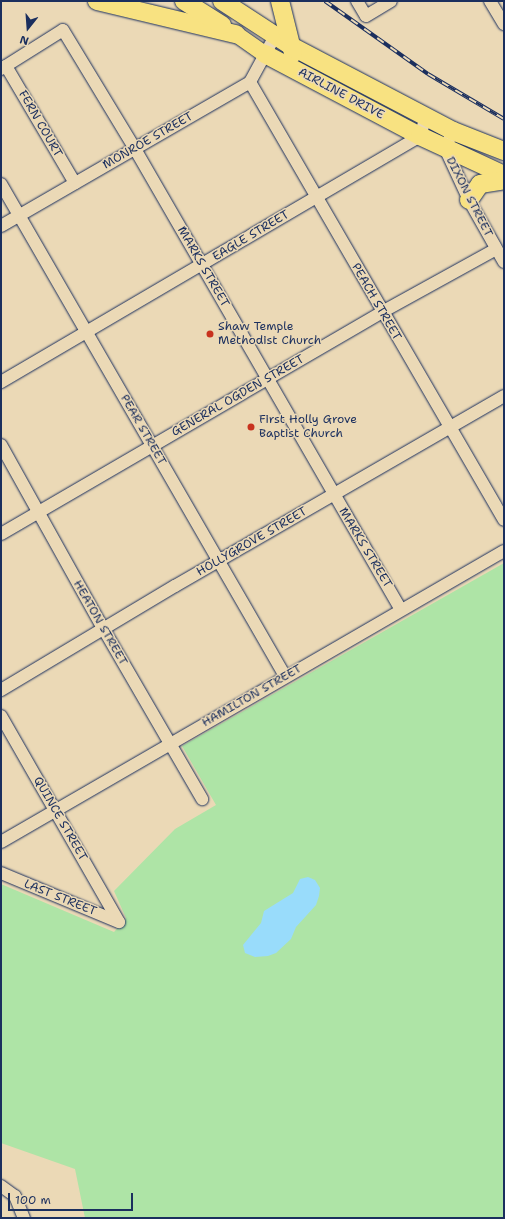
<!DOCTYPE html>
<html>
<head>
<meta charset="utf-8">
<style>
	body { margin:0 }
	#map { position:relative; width:505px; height:1219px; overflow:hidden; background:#ebd9b6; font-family:"Shantell Sans",sans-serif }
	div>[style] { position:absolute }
	.green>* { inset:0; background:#aee4a6 }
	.water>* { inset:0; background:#99dcfb }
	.roads { filter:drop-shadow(0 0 1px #1b2f5e) drop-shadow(0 0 1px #1b2f5e) }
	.minor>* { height:12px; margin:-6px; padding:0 6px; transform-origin:6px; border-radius:6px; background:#ebd9b6 }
	.major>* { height:16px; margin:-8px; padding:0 8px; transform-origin:8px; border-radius:8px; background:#f8e281 }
	.highway>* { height:18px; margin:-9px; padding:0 9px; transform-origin:9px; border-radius:9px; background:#f8e281 }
	.rail>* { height:4px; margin-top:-2px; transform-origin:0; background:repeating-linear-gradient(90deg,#ebd9b6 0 8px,#1b2f5e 0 16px); box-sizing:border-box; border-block:1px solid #1b2f5e }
	.dots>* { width:11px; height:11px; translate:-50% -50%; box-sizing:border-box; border:2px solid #ebd9b6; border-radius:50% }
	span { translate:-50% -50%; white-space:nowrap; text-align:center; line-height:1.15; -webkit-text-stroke:3px #ebd9b6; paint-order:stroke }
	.street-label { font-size:12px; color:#1b2f5e }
	.poi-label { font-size:12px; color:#1b2f5e }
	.left { translate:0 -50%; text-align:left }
	.frame { position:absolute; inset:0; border:2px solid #1b2f5e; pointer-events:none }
	.north { position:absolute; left:8px; top:8px; width:40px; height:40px; -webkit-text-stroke:3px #ebd9b6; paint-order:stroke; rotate:197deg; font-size:11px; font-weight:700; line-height:16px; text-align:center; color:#1b2f5e }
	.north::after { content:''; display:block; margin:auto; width:14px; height:18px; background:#1b2f5e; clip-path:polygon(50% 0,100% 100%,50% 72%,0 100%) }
	.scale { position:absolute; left:8px; top:1193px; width:125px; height:18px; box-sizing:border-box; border:2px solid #1b2f5e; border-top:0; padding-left:5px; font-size:12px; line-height:14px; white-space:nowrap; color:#1b2f5e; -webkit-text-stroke:3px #ebd9b6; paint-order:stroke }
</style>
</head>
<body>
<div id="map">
	<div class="green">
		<div style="clip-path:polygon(504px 563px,504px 1218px,85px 1218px,75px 1169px,1px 1143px,1px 884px,114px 932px,126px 918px,114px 891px,175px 829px,216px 805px,182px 746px)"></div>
	</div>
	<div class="water">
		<div style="clip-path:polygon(308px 877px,315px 880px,320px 888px,319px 896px,316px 905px,296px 927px,291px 939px,276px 953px,268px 956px,255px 957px,245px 953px,243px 945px,261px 923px,264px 911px,293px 893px,300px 879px)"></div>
	</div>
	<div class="roads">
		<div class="minor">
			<div style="left:357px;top:1px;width:17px;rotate:59deg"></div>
			<div style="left:366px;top:16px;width:29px;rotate:-31deg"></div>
			<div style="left:490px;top:1px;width:27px;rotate:59deg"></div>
			<div style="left:6px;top:66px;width:136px;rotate:59.5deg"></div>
			<div style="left:1px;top:69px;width:73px;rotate:-32.2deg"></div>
			<div style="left:63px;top:30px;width:139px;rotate:58.8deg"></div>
			<div style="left:135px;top:149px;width:532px;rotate:60.01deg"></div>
			<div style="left:250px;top:82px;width:506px;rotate:59.89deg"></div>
			<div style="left:453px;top:131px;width:19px;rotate:115deg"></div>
			<div style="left:445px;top:148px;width:57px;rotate:65.2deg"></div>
			<div style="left:469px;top:200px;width:71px;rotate:60.6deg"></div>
			<div style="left:1px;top:184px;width:568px;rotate:60deg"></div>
			<div style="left:1px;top:226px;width:288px;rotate:-30deg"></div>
			<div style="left:250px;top:82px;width:52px;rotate:-61.5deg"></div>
			<div style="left:1px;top:382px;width:486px;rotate:-30.4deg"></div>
			<div style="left:420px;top:136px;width:21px;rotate:-73deg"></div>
			<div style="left:1px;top:445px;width:210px;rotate:60.9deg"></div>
			<div style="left:103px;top:628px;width:198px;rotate:59.9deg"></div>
			<div style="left:1px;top:534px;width:441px;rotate:-30.2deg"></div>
			<div style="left:382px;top:312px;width:130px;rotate:-28.9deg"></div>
			<div style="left:1px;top:690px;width:203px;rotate:-30.9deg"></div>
			<div style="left:175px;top:586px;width:380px;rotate:-30deg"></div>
			<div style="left:1px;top:716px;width:237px;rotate:60.2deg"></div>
			<div style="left:1px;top:842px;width:581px;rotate:-30.05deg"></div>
			<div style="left:1px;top:873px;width:128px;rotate:22.6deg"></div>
			<div style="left:1px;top:1186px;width:17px;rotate:36deg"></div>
			<div style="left:15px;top:1196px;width:24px;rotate:68deg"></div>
		</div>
		<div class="major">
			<div style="left:236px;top:34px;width:35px;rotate:35deg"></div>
		</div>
		<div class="highway">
			<div style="left:97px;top:1px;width:143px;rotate:13.4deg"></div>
			<div style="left:184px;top:1px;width:45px;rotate:32.3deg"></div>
			<div style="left:222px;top:1px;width:82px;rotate:33.1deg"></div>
			<div style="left:291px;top:46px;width:183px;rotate:27.7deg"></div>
			<div style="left:453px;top:131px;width:55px;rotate:21.4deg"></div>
			<div style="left:280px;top:1px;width:54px;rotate:76deg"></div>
			<div style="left:265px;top:54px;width:175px;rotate:27.9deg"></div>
			<div style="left:420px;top:136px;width:93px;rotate:24.9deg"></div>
			<div style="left:469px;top:200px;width:19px;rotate:-55deg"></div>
			<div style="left:480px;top:184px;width:24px;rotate:-9deg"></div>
		</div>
	</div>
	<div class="rail">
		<div style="left:325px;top:1px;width:126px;rotate:35.3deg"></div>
		<div style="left:428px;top:74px;width:88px;rotate:30.6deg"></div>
	</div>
	<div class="dots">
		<div style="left:210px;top:334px;background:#c8321e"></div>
		<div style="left:251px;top:427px;background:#c8321e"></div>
	</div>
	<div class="street-label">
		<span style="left:341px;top:94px;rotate:28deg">AIRLINE DRIVE</span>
		<span style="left:40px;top:124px;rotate:60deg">FERN COURT</span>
		<span style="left:148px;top:141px;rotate:-30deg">MONROE STREET</span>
		<span style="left:469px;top:197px;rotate:63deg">DIXON STREET</span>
		<span style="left:251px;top:236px;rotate:-31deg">EAGLE STREET</span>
		<span style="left:203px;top:267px;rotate:60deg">MARKS STREET</span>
		<span style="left:376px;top:302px;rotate:60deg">PEACH STREET</span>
		<span style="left:238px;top:396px;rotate:-30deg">GENERAL OGDEN STREET</span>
		<span style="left:143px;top:430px;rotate:60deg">PEAR STREET</span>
		<span style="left:252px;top:542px;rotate:-30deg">HOLLYGROVE STREET</span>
		<span style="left:365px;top:548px;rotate:59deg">MARKS STREET</span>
		<span style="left:100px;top:623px;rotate:60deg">HEATON STREET</span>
		<span style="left:252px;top:696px;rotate:-30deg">HAMILTON STREET</span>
		<span style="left:60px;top:819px;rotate:60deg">QUINCE STREET</span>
		<span style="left:60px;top:898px;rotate:22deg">LAST STREET</span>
	</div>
	<div class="poi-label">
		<span class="left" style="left:218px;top:334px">Shaw Temple<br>Methodist Church</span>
		<span class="left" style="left:259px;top:427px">First Holly Grove<br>Baptist Church</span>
	</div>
	<div class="frame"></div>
	<div class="north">N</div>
	<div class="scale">100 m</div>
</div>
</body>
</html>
